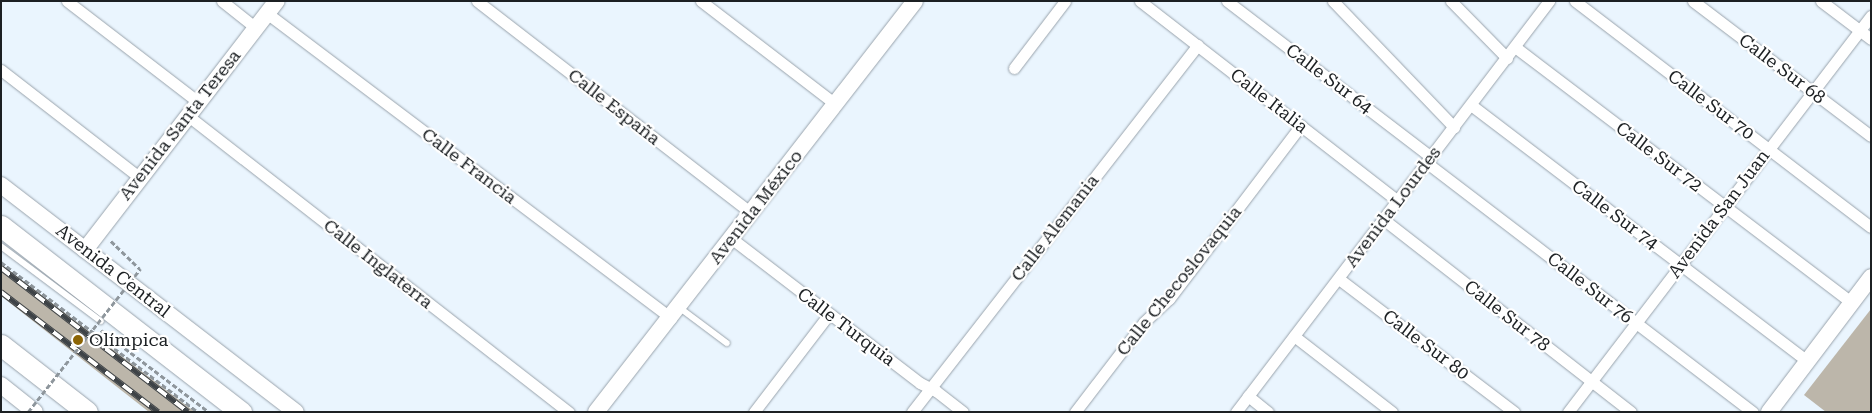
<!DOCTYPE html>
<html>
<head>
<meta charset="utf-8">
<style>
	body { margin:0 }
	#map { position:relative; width:1872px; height:413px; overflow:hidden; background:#eaf5fe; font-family:"Roboto Serif",serif }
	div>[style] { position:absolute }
	.building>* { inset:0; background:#bcb6aa }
	.path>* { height:2.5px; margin-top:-1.25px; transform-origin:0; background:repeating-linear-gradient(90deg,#8e969c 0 5px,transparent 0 7.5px) }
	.roads { filter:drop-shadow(0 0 1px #99a3ac) drop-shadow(0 0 1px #99a3ac) }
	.lane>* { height:5.5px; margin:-2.75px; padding:0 2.75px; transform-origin:2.75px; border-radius:2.75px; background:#fff }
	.street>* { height:11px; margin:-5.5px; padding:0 5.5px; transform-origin:5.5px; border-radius:5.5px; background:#fff }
	.secondary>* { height:16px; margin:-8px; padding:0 8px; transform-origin:8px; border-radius:8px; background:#fff }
	.highway>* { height:21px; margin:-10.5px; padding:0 10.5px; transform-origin:10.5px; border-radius:10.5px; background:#fff }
	.rail>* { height:5.5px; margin-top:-2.75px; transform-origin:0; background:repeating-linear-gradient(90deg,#fff 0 11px,#3e4347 0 22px); box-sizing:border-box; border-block:1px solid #3e4347 }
	.path-bridge>* { height:2.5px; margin-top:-1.25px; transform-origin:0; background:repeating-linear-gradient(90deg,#8e969c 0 5px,transparent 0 7.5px) }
	.dots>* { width:14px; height:14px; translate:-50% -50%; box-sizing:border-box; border:2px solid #fff; border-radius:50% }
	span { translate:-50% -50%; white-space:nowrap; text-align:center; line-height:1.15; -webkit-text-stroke:4.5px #fff; paint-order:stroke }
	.street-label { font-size:18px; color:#1c2023 }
	.poi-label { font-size:18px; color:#1c2023 }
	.left { translate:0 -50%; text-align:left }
	.frame { position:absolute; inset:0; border:2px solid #1c2023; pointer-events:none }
</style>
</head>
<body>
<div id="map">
	<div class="building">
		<div style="clip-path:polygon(1px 264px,195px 412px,149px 412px,1px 296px)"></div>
		<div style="clip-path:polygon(1871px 309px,1871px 412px,1826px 412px,1804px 395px)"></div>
	</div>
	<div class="path">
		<div style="left:111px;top:241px;width:40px;rotate:44deg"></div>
		<div style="left:1px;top:262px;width:248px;rotate:37.3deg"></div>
		<div style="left:101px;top:330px;width:136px;rotate:37.2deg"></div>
	</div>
	<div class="roads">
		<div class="lane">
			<div style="left:1px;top:246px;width:125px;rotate:36.9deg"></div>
			<div style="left:679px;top:307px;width:60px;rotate:36.9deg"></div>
		</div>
		<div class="street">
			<div style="left:67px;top:1px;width:165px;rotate:37.6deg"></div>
			<div style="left:222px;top:1px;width:43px;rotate:38.5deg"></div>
			<div style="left:477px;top:1px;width:346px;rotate:37.7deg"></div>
			<div style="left:701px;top:1px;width:169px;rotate:37.5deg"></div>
			<div style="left:1140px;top:1px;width:326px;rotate:37.8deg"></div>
			<div style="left:1227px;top:1px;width:257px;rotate:37.4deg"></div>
			<div style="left:1333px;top:1px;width:175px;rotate:46.2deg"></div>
			<div style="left:1451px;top:1px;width:80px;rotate:45.5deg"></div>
			<div style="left:1575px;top:1px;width:372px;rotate:37.4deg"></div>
			<div style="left:1693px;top:1px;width:223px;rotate:37.2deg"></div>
			<div style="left:1821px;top:1px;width:63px;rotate:37.2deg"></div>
			<div style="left:268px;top:14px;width:505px;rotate:37.03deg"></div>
			<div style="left:1515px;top:47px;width:423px;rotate:37.2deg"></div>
			<div style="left:1014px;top:68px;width:84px;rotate:-52.7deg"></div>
			<div style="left:1px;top:70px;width:175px;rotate:37.8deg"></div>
			<div style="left:1471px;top:105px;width:422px;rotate:37.3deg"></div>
			<div style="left:187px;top:115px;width:484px;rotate:37.9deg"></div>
			<div style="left:1427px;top:163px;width:410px;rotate:37.4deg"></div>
			<div style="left:1383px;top:219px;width:314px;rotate:37.9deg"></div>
			<div style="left:731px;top:238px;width:238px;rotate:37.5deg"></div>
			<div style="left:920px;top:383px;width:18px;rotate:27deg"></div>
			<div style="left:936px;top:391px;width:34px;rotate:38deg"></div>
			<div style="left:1339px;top:279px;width:220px;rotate:37.2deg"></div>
			<div style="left:1294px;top:336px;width:124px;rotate:37.8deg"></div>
			<div style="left:1248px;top:396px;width:26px;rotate:39deg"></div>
			<div style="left:754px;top:412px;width:123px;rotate:-52.6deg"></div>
			<div style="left:912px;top:412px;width:465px;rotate:-52.1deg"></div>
			<div style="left:1075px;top:412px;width:113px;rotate:-52.5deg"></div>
			<div style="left:1144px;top:322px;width:34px;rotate:-43deg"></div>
			<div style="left:1169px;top:299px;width:218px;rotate:-52.8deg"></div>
			<div style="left:1236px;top:412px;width:517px;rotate:-52.71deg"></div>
			<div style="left:1568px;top:412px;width:499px;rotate:-52.6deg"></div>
		</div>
		<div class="secondary">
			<div style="left:1px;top:185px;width:372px;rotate:37.6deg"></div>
			<div style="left:85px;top:250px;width:314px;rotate:-52.4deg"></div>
			<div style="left:1px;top:385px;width:43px;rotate:38.5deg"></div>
			<div style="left:596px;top:412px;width:520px;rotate:-52.18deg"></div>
			<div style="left:1769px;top:412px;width:169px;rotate:-52.9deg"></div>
		</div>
		<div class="highway">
			<div style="left:1px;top:226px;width:304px;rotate:37.8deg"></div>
			<div style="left:1px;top:345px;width:109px;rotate:37.9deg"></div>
		</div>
	</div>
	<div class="rail">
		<div style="left:1px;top:268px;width:236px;rotate:37.6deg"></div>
		<div style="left:1px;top:292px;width:198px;rotate:37.4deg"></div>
	</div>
	<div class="path-bridge">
		<div style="left:28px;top:412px;width:182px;rotate:-51.9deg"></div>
	</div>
	<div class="dots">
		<div style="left:78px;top:340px;background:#8c6506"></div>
	</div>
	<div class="street-label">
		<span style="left:1782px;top:69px;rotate:37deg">Calle Sur 68</span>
		<span style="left:1329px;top:79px;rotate:37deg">Calle Sur 64</span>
		<span style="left:1269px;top:101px;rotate:38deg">Calle Italia</span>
		<span style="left:1711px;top:105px;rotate:37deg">Calle Sur 70</span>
		<span style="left:614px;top:107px;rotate:38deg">Calle España</span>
		<span style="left:180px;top:125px;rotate:-52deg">Avenida Santa Teresa</span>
		<span style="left:1659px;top:157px;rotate:37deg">Calle Sur 72</span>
		<span style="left:469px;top:166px;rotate:37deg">Calle Francia</span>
		<span style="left:756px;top:207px;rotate:-52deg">Avenida México</span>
		<span style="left:1393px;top:207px;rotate:-53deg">Avenida Lourdes</span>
		<span style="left:1719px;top:214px;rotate:-53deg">Avenida San Juan</span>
		<span style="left:1615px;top:215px;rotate:37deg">Calle Sur 74</span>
		<span style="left:1055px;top:228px;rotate:-52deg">Calle Alemania</span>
		<span style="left:378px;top:264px;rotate:38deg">Calle Inglaterra</span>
		<span style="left:113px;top:271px;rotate:38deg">Avenida Central</span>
		<span style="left:1179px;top:281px;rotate:-51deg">Calle Checoslovaquia</span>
		<span style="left:1590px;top:288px;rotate:38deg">Calle Sur 76</span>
		<span style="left:1507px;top:316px;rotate:38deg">Calle Sur 78</span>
		<span style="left:846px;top:327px;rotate:37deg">Calle Turquia</span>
		<span style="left:1426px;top:345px;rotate:37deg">Calle Sur 80</span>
	</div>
	<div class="poi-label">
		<span class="left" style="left:89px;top:340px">Olímpica</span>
	</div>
	<div class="frame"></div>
</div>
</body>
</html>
